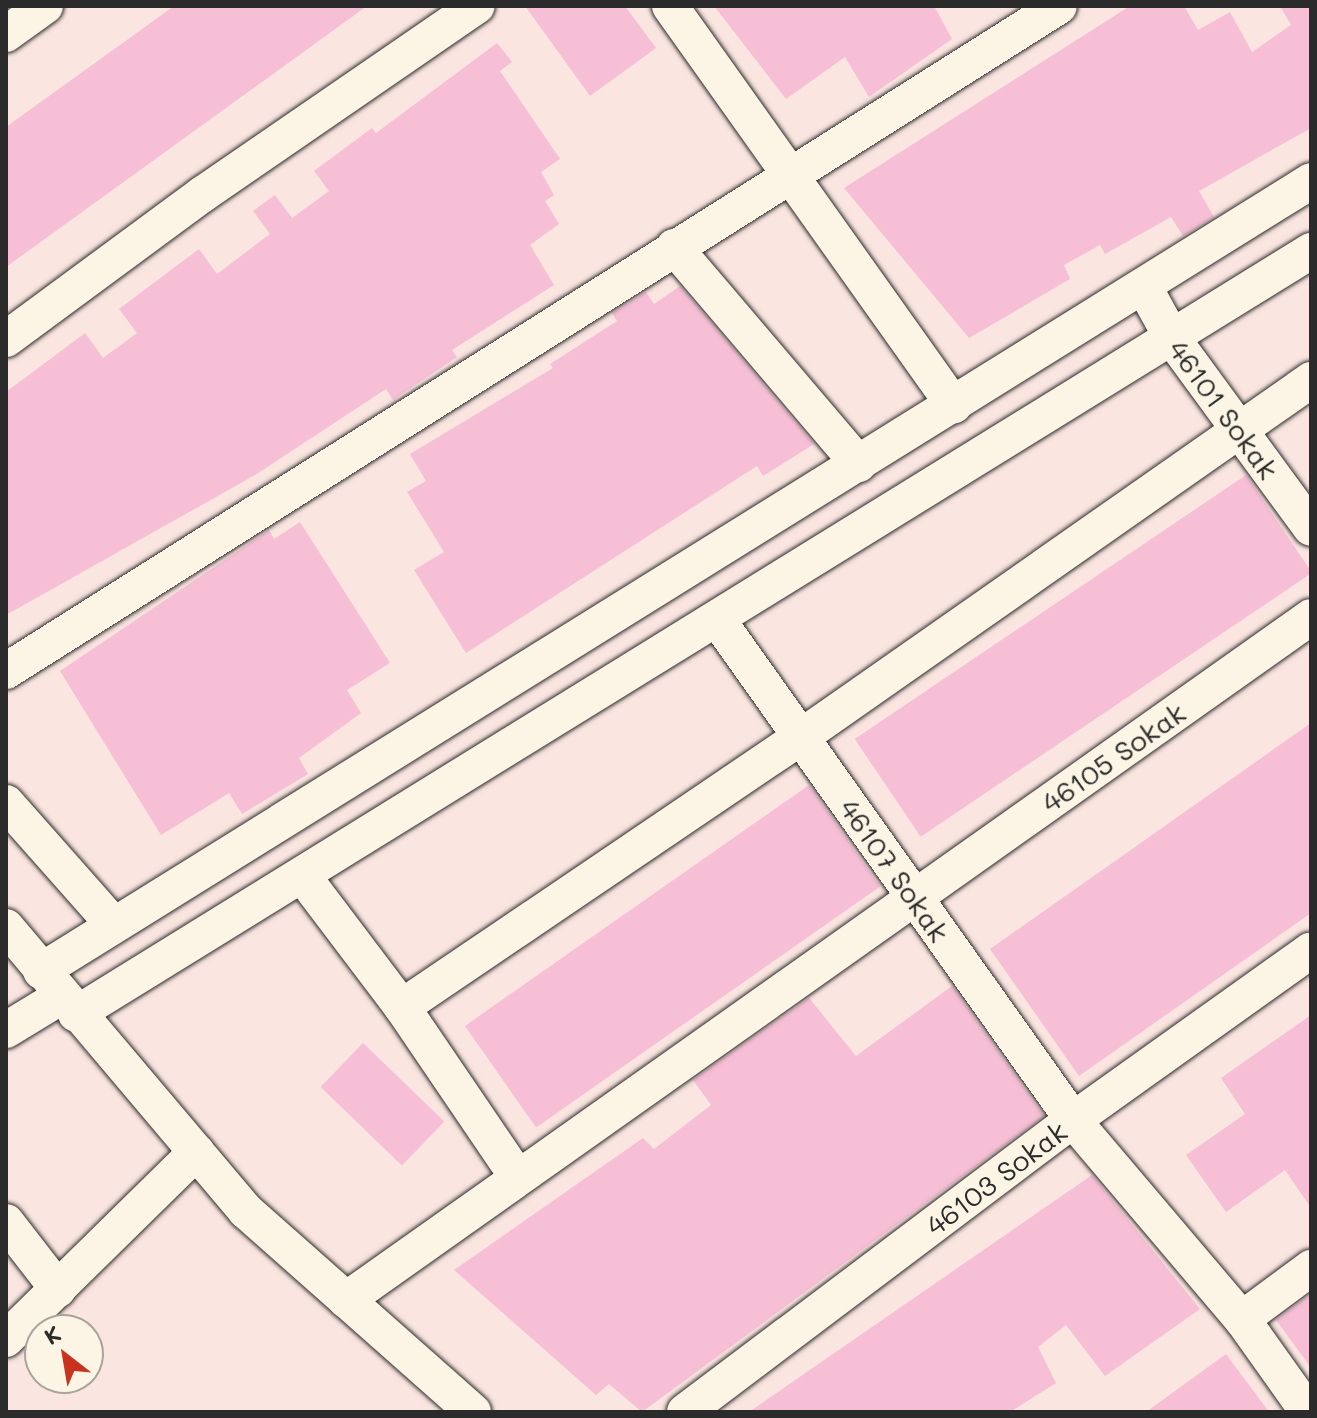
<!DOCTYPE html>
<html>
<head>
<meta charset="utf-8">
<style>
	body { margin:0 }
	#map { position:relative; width:1317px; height:1418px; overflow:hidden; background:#fcf5e5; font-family:Mali,sans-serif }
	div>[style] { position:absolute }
	.built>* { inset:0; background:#fae5e0 }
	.building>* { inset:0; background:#f7bfd5; transform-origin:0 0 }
	.roads { filter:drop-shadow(0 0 2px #2b2b2b) drop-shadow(0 0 2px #2b2b2b) }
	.minor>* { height:36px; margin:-18px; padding:0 18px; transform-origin:18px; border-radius:18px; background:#fcf5e5 }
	span { translate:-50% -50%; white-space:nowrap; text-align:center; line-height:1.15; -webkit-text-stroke:6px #fcf5e5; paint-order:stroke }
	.street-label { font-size:28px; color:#2b2b2b }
	.frame { position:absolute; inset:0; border:8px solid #2b2b2b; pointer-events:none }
	.north { position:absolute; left:24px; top:1314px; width:80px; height:80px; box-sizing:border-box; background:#fcf5e5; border:2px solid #a8a49b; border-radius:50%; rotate:329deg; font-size:22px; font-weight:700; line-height:32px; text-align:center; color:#2b2b2b }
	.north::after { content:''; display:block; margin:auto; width:28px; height:36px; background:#c8321e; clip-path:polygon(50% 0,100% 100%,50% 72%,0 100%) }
</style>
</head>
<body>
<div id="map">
	<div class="built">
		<div style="clip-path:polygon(evenodd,6px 6px,1311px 6px,1311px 1412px,6px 1412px,6px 6px,40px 1330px,88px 1330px,88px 1378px,40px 1378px,40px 1330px)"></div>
	</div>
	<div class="building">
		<div style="clip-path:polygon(174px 6px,367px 6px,6px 267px,6px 127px)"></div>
		<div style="clip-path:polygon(525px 6px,625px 6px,656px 48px,590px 96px)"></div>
		<div style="clip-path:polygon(714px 6px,934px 6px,952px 39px,869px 97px,845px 57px,786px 99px)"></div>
		<div style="clip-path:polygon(1130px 6px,1184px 6px,1198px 30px,1230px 12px,1252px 52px,1291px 25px,1280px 6px,1311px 6px,1311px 128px,1199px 191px,1214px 217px,1183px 236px,1171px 217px,1105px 254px,1100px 245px,1064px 265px,1070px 279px,969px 338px,844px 188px)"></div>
		<div style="clip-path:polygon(497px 43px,512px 62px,500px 71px,560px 159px,541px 172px,554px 195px,545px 201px,559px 224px,530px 245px,554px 285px,452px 350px,457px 357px,393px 400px,386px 389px,255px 475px,6px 615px,6px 392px,85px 333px,103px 358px,137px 333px,119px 309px,199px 249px,217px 274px,270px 234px,253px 211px,275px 195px,292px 218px,329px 191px,314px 171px,372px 128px,376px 133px)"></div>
		<div style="clip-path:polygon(680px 286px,814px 444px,763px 476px,757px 466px,466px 653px,414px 570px,444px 552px,407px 492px,426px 481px,410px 454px,553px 368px,550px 364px,617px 321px,612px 313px,646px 292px,654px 304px)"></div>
		<div style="left:1246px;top:475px;width:118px;height:472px;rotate:56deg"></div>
		<div style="clip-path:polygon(300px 522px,390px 663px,347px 690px,361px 713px,299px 758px,308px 774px,242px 814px,229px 793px,161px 835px,60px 671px,269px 530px,274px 539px)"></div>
		<div style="clip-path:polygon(1311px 723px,1311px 913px,1079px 1076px,990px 949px)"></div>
		<div style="left:809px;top:785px;width:124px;height:420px;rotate:55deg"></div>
		<div style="clip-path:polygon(952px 986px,1044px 1116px,642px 1412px,609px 1384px,596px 1395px,454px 1270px,643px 1138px,654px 1149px,711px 1105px,693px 1080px,809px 998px,856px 1056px)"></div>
		<div style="clip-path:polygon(1311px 1015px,1311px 1208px,1285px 1170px,1226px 1212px,1186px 1155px,1245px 1114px,1221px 1078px)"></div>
		<div style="left:363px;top:1043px;width:113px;height:61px;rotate:44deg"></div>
		<div style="clip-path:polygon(1092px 1175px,1200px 1309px,1105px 1376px,1066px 1325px,1038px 1347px,1056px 1383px,1010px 1412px,749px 1412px)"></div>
		<div style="clip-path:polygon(1311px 1294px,1311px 1368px,1276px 1320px)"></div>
		<div style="clip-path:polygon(1226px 1354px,1269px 1412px,1146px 1412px)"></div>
	</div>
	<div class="roads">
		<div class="minor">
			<div style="left:670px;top:6px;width:490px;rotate:54.6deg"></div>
			<div style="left:6px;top:34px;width:48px;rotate:-35.7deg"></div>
			<div style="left:674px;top:247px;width:285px;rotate:49.6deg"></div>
			<div style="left:1144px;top:287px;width:58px;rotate:61.2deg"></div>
			<div style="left:1172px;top:338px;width:235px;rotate:53.8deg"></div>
			<div style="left:6px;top:339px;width:245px;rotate:-36.4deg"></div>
			<div style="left:203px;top:194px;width:332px;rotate:-34.5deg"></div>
			<div style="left:717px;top:619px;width:615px;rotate:54.6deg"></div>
			<div style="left:1073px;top:1120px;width:261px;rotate:49.7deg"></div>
			<div style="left:1242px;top:1319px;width:114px;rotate:54.6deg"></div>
			<div style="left:6px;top:671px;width:1245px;rotate:-32.27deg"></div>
			<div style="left:6px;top:803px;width:163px;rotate:48.5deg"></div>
			<div style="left:302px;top:875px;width:166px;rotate:52.9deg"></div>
			<div style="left:402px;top:1007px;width:203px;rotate:55.8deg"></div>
			<div style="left:6px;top:927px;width:372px;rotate:49.8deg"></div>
			<div style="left:246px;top:1211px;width:303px;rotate:41.5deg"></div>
			<div style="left:41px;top:971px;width:1496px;rotate:-31.88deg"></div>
			<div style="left:402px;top:1007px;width:482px;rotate:-34.1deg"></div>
			<div style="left:801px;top:737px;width:623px;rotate:-34.99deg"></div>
			<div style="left:76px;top:1014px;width:1452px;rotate:-31.71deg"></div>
			<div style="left:6px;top:1030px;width:66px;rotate:-31.3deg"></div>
			<div style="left:6px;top:1222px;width:85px;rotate:52.2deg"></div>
			<div style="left:346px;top:1300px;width:1182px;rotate:-35.29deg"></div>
			<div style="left:1242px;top:1319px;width:86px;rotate:-36.5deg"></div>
			<div style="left:6px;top:1339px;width:267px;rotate:-44.5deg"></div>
			<div style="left:685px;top:1412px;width:486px;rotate:-37deg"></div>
			<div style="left:1073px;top:1120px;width:292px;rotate:-35.5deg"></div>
		</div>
	</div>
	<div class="street-label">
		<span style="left:1224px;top:409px;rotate:54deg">46101 Sokak</span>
		<span style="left:1113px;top:757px;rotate:-35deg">46105 Sokak</span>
		<span style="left:895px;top:870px;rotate:55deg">46107 Sokak</span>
		<span style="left:996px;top:1178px;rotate:-37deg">46103 Sokak</span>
	</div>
	<div class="frame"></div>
	<div class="north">K</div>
</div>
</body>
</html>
